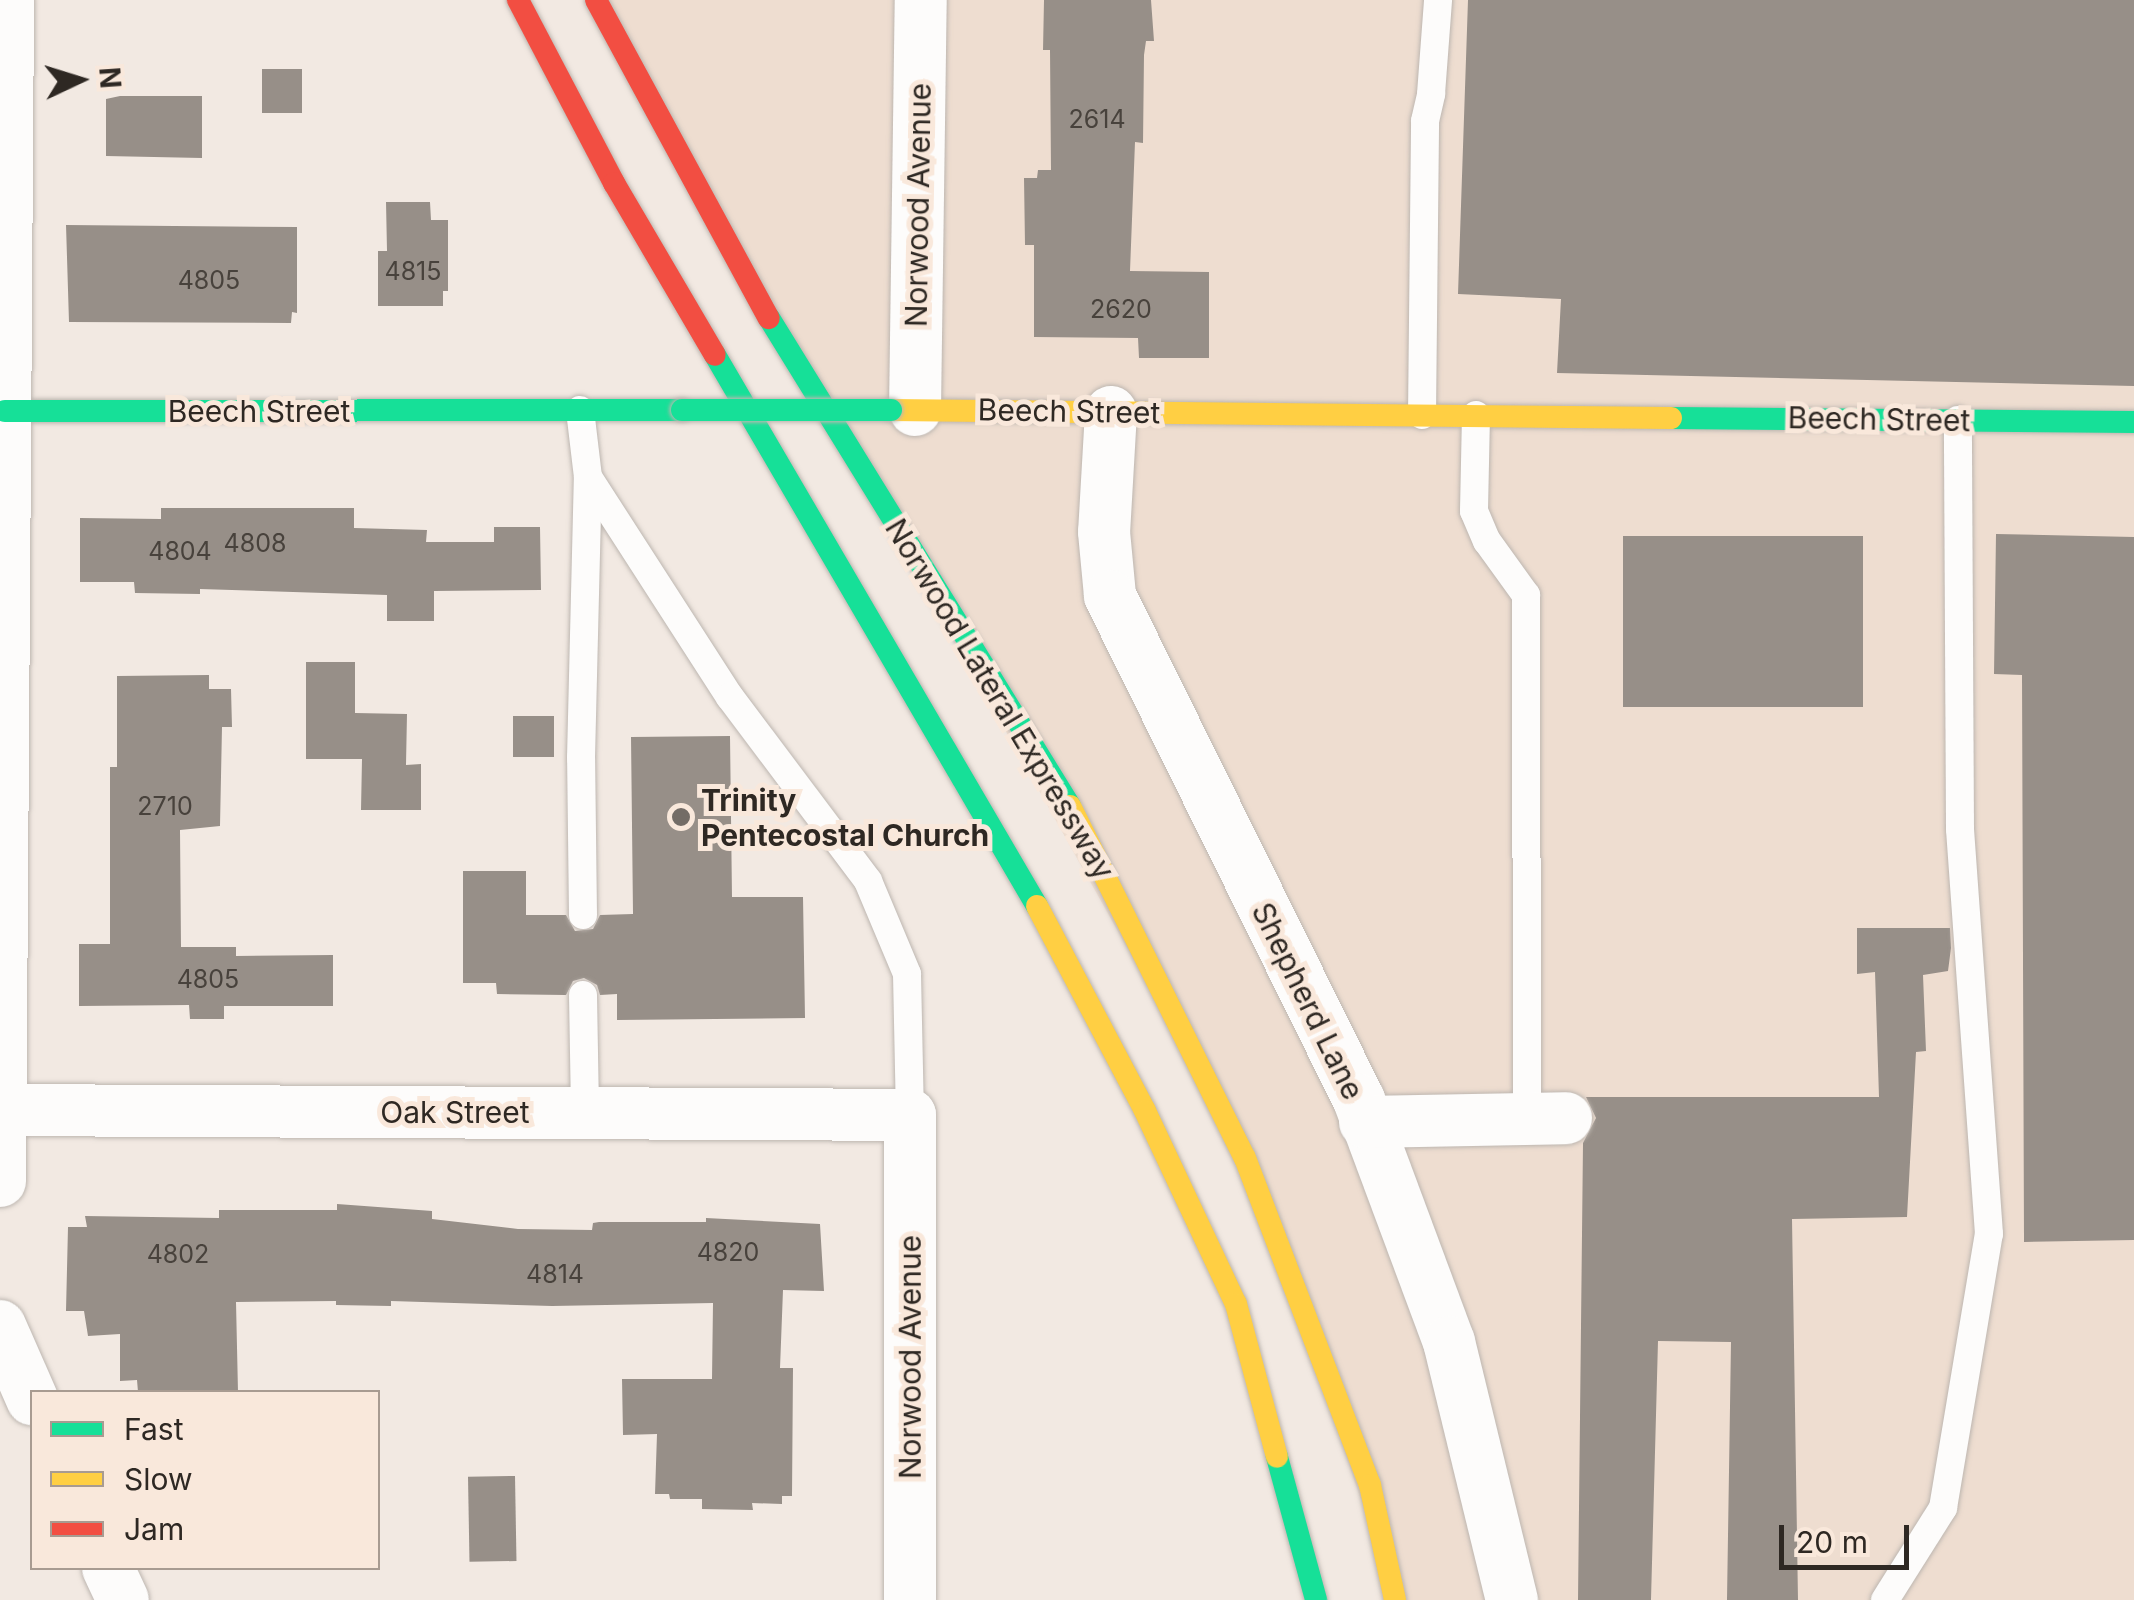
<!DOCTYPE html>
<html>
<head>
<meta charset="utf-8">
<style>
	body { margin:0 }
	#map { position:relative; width:2134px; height:1600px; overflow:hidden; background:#f2e9e2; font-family:Inter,sans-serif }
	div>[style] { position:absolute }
	.built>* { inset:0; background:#eeddd0 }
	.building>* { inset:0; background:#978f88; transform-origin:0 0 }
	.roads { filter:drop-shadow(0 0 2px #bdb6b0) drop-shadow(0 0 2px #bdb6b0) }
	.lane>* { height:28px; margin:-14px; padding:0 14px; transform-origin:14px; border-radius:14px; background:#fdfcfb }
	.street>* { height:52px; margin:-26px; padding:0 26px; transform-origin:26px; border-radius:26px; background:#fdfcfb }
	.fast>* { height:22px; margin:-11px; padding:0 11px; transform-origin:11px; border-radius:11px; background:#16e098 }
	.slow>* { height:22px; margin:-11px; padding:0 11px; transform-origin:11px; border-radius:11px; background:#ffcf43 }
	.jam>* { height:22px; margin:-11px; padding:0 11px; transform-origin:11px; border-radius:11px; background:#f24e42 }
	.bridges { filter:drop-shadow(0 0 2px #bdb6b0) drop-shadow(0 0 2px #bdb6b0) }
	.fast-bridge>* { height:22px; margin:-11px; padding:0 11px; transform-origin:11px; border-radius:11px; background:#16e098 }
	.dots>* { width:28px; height:28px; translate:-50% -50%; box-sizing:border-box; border:5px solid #f9e8db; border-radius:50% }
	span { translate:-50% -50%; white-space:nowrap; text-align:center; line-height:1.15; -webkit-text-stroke:10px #f9e8db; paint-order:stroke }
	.number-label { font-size:25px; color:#48423c }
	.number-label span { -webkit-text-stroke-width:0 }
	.street-label { font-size:30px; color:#2e2823 }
	.poi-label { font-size:30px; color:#2e2823; font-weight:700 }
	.left { translate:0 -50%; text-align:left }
	.legend { position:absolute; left:30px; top:1390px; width:350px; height:180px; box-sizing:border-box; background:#f9e8db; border:2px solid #a89b91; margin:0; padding:12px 18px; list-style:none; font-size:30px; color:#2e2823 }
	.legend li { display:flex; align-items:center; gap:20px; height:50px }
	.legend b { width:50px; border:2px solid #a89b91 }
	.north { position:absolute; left:30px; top:30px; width:100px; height:100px; -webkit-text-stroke:8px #f9e8db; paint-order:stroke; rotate:86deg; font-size:28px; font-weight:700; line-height:40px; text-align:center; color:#2e2823 }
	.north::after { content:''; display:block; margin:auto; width:35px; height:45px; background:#2e2823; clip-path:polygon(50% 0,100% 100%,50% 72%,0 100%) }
	.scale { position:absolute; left:1779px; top:1525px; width:130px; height:45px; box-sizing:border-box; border:5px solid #2e2823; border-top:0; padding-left:12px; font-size:30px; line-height:35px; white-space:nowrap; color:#2e2823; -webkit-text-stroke:8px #f9e8db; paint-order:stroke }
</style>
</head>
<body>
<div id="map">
	<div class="built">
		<div style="clip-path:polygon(596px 0,2134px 0,2134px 1600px,1395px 1600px,1245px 1158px)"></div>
	</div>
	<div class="building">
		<div style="clip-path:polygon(1044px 0,1151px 0,1154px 41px,1146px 41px,1144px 55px,1143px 143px,1135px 142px,1130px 271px,1209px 272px,1209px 358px,1139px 358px,1138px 338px,1034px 337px,1034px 245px,1025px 245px,1024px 178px,1037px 178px,1038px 170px,1051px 170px,1050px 50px,1043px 50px)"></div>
		<div style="clip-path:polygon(1468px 0,2134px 0,2134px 386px,1557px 373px,1561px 299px,1458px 294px)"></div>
		<div style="left:262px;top:69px;width:40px;height:44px"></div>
		<div style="clip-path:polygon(120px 96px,202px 96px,202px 158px,106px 156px,106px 99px)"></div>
		<div style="clip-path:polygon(386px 202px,430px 202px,431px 220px,448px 220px,448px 291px,443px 291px,443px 306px,378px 306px,378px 251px,387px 251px)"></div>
		<div style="clip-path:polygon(66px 225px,297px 227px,297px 313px,292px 312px,291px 323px,69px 322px)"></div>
		<div style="clip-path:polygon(161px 508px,354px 508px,354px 528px,427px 530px,426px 542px,494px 542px,494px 527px,540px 527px,541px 590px,434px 591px,434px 621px,387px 621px,387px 595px,200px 589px,200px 594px,135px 593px,134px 582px,80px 582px,80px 518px,161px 519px)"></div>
		<div style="clip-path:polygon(1996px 534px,2134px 537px,2134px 1240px,2024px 1242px,2022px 675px,1994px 674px)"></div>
		<div style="left:1623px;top:536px;width:240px;height:171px"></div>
		<div style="clip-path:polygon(306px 662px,355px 662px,355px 713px,407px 714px,406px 765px,421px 764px,421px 810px,361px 810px,362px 759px,306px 759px)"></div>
		<div style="clip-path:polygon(209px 675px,209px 689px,231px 689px,232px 727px,222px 727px,220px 826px,180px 830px,181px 947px,236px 947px,236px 956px,333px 955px,333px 1006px,224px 1006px,224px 1019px,190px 1019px,189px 1005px,79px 1006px,79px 944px,110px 944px,110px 767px,117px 767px,117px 676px)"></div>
		<div style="left:513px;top:716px;width:41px;height:41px"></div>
		<div style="clip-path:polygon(730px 736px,732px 897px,803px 897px,805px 1018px,617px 1020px,617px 994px,600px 995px,597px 985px,584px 978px,573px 981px,566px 995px,497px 994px,496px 983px,463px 983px,463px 871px,526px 871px,526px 915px,566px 915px,575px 931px,593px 929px,600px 915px,633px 914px,631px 737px)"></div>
		<div style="clip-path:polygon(1857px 928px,1950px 928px,1951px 948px,1948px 971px,1923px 975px,1926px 1051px,1916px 1052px,1907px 1217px,1792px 1219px,1798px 1600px,1727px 1600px,1731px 1342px,1658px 1341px,1651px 1600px,1578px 1600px,1583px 1143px,1596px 1118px,1586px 1097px,1879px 1097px,1875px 972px,1857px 974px)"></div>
		<div style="clip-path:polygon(337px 1204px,432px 1211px,432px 1219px,518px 1229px,592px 1230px,593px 1223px,599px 1222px,706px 1222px,706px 1218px,820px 1224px,824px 1291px,783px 1290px,780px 1368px,793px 1368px,792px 1496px,782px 1496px,782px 1504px,752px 1503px,753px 1510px,702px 1509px,702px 1499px,670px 1499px,669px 1494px,655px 1494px,657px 1434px,623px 1435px,622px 1379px,712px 1379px,713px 1303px,552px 1306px,391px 1301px,391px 1306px,336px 1305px,336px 1301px,236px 1302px,238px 1392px,138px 1392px,137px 1380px,120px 1381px,120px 1334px,88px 1336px,84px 1311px,66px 1311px,68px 1227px,87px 1227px,85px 1216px,219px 1218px,219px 1210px,337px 1210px)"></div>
		<div style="left:515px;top:1476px;width:85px;height:47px;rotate:89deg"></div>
	</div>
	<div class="roads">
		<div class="lane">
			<div style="left:580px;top:410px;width:67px;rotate:83.2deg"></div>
			<div style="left:588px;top:477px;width:262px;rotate:57.2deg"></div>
			<div style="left:730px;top:697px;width:230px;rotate:53.1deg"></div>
			<div style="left:868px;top:881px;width:101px;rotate:67.2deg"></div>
			<div style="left:907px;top:974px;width:141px;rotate:88.8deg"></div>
			<div style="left:1422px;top:415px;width:294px;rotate:-89.4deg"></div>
			<div style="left:1425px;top:121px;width:28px;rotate:-77deg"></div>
			<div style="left:1431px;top:94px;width:94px;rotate:-85.7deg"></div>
			<div style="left:1476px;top:415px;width:96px;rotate:91.2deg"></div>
			<div style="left:1474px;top:511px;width:33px;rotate:67deg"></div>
			<div style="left:1487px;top:541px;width:67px;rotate:54.2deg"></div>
			<div style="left:1526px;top:595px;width:524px;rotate:89.89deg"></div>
			<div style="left:583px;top:915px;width:157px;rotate:-90.7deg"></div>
			<div style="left:581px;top:758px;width:281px;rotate:-88.6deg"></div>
			<div style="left:583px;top:995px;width:118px;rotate:89deg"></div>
			<div style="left:1885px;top:1600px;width:109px;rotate:-57.8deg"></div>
			<div style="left:1943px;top:1508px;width:278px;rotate:-80.5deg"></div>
			<div style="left:1989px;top:1234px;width:406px;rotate:-94.1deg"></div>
			<div style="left:1960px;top:829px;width:409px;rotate:-90.3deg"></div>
		</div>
		<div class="street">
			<div style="left:915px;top:410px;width:410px;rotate:-89.2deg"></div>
			<div style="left:1111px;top:412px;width:120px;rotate:93.3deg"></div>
			<div style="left:1104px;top:532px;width:64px;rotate:84.6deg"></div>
			<div style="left:1110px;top:596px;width:562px;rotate:63.71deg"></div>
			<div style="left:1359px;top:1100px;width:258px;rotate:69.6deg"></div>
			<div style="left:1449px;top:1342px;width:266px;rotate:76.3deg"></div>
			<div style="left:0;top:1110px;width:910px;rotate:0.31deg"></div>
			<div style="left:910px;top:1115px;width:485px;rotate:90deg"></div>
			<div style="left:1365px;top:1122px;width:201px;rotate:-1.1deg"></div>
			<div style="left:0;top:1181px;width:1181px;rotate:-89.61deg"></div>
			<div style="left:0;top:1326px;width:80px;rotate:66.3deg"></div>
			<div style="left:108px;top:1568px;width:35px;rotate:65deg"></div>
		</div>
		<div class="fast">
			<div style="left:769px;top:318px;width:573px;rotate:58.33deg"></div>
			<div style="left:715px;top:355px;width:638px;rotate:59.7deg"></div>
			<div style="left:5px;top:411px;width:677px;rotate:-0.08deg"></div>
			<div style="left:1671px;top:418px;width:463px;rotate:0.5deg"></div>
			<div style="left:1277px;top:1457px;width:148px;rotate:74.7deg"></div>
		</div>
		<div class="slow">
			<div style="left:891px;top:410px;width:780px;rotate:0.59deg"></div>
			<div style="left:1070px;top:806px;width:393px;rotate:63.6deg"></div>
			<div style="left:1245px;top:1158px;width:350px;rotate:69.1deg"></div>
			<div style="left:1370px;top:1485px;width:118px;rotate:77.7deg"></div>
			<div style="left:1037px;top:906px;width:232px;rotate:62.2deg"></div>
			<div style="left:1145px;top:1111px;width:213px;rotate:64.8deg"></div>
			<div style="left:1236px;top:1304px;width:158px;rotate:75deg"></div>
		</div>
		<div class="jam">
			<div style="left:518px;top:0;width:207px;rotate:62.3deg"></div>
			<div style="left:614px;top:183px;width:199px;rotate:59.6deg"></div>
			<div style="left:596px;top:0;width:362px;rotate:61.5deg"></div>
		</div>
	</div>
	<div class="bridges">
		<div class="fast-bridge">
			<div style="left:682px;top:410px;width:209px"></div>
		</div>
	</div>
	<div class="dots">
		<div style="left:681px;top:817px;background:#736c66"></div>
	</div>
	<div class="number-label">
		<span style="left:1097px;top:119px">2614</span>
		<span style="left:413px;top:271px">4815</span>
		<span style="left:209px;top:280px">4805</span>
		<span style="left:1121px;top:309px">2620</span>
		<span style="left:255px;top:543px">4808</span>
		<span style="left:180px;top:551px">4804</span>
		<span style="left:165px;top:806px">2710</span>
		<span style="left:208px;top:979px">4805</span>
		<span style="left:728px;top:1252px">4820</span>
		<span style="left:178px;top:1254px">4802</span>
		<span style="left:555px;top:1274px">4814</span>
	</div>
	<div class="street-label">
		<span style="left:918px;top:205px;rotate:-89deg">Norwood Avenue</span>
		<span style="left:259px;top:411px">Beech Street</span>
		<span style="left:1069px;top:411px;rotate:1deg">Beech Street</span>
		<span style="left:1879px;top:419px;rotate:1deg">Beech Street</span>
		<span style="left:1000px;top:699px;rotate:59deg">Norwood Lateral Expressway</span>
		<span style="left:1308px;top:1001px;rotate:64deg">Shepherd Lane</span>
		<span style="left:455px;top:1112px">Oak Street</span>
		<span style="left:910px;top:1357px;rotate:-90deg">Norwood Avenue</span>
	</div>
	<div class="poi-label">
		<span class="left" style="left:701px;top:817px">Trinity<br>Pentecostal Church</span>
	</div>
	<ul class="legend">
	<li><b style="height:12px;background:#16e098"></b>Fast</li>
	<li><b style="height:12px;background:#ffcf43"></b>Slow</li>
	<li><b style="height:12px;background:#f24e42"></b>Jam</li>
	</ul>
	<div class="north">N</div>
	<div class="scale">20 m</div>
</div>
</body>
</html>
